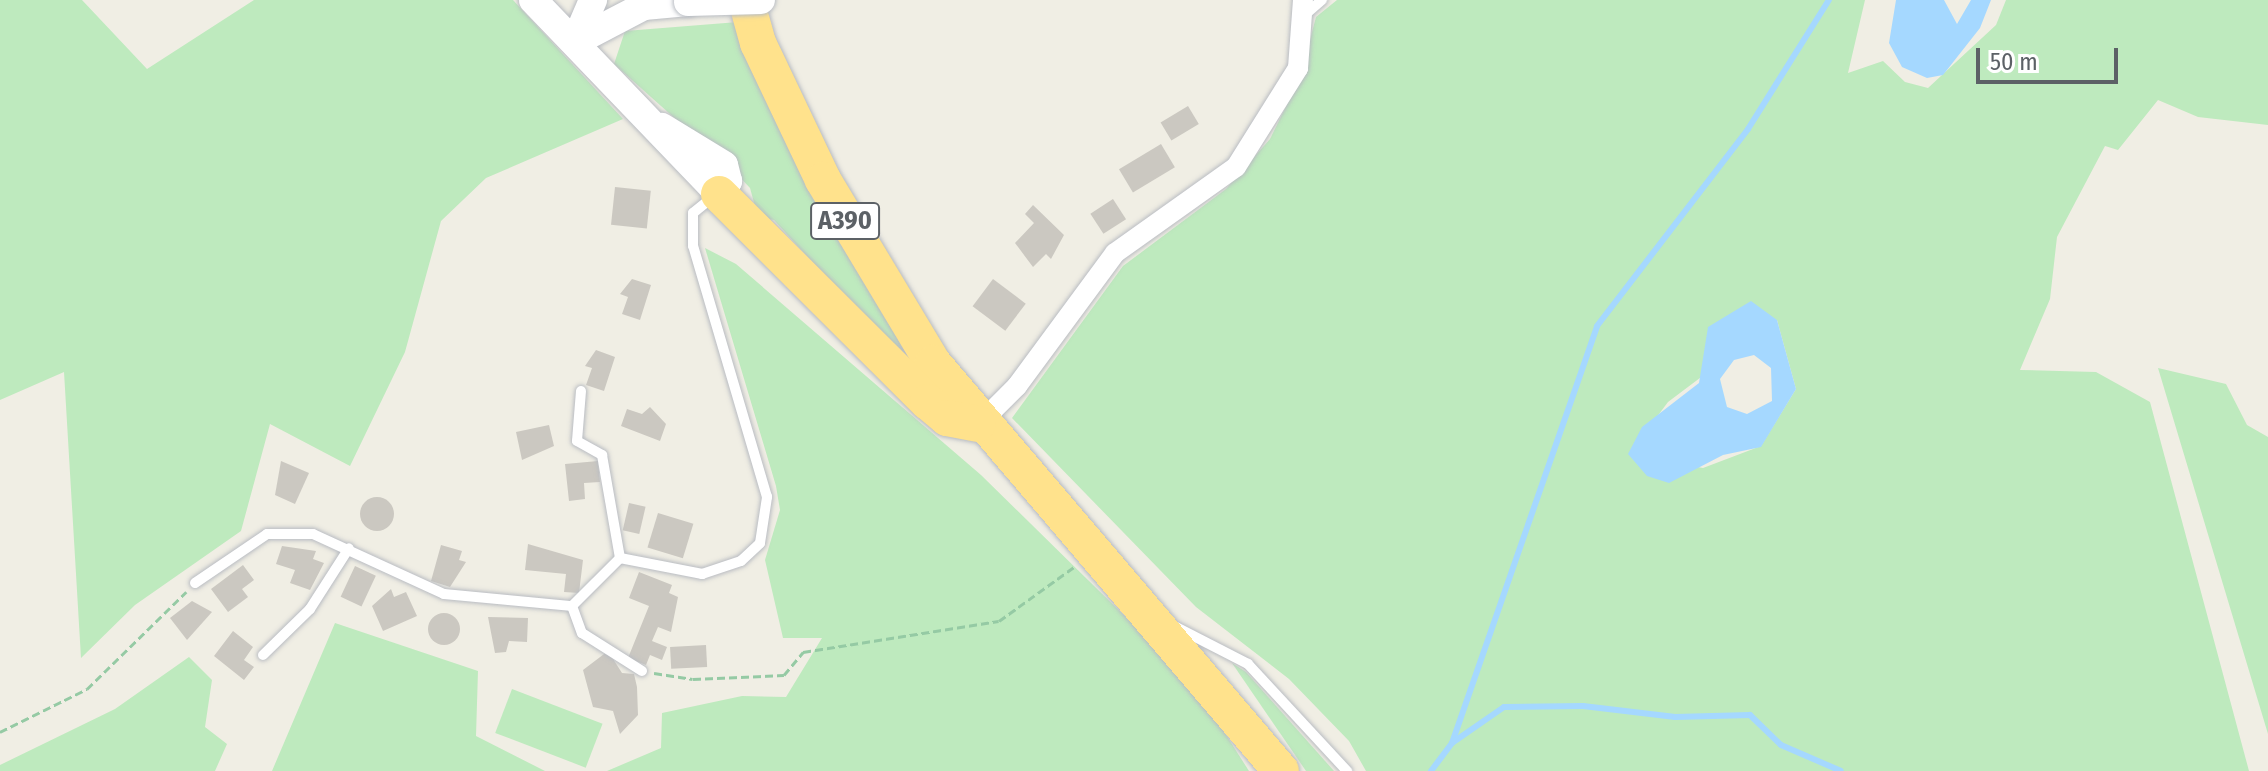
<!DOCTYPE html>
<html>
<head>
<meta charset="utf-8">
<style>
	body { margin:0 }
	#map { position:relative; width:2268px; height:771px; overflow:hidden; background:#f0eee4; font-family:"Fira Sans Condensed",sans-serif }
	div>[style] { position:absolute }
	.green>* { inset:0; background:#beeabe; transform-origin:0 0 }
	.water>* { inset:0; background:#a5d8ff }
	.stream>* { height:6px; margin:-3px; padding:0 3px; transform-origin:3px; border-radius:3px; background:#a5d8ff }
	.building>* { inset:0; background:#cbc8c1; transform-origin:0 0 }
	.round { border-radius:50% }
	.path>* { height:3px; margin-top:-1.5px; transform-origin:0; background:repeating-linear-gradient(90deg,#95caa4 0 8px,transparent 0 12px) }
	.roads { filter:drop-shadow(0 0 2px #b9bcc2) drop-shadow(0 0 2px #b9bcc2) }
	.lane>* { height:10px; margin:-5px; padding:0 5px; transform-origin:5px; border-radius:5px; background:#fff }
	.street>* { height:20px; margin:-10px; padding:0 10px; transform-origin:10px; border-radius:10px; background:#fff }
	.secondary>* { height:28px; margin:-14px; padding:0 14px; transform-origin:14px; border-radius:14px; background:#fff }
	.highway>* { height:36px; margin:-18px; padding:0 18px; transform-origin:18px; border-radius:18px; background:#ffe28c }
	.bridges { filter:drop-shadow(0 0 2px #babec4) drop-shadow(0 0 2px #babec4) }
	.secondary-bridge>* { height:28px; margin:-14px; padding:0 14px; transform-origin:14px; border-radius:14px; background:#fff }
	span { translate:-50% -50%; white-space:nowrap; text-align:center; line-height:1.15; -webkit-text-stroke:8px #fff; paint-order:stroke }
	.shield-label span { padding:2px 6px; background:#fff; border:2px solid; border-radius:6px; -webkit-text-stroke-width:0 }
	.shield-label { font-size:26px; color:#5c6166; font-weight:700 }
	.scale { position:absolute; left:1976px; top:48px; width:142px; height:36px; box-sizing:border-box; border:4px solid #5c6166; border-top:0; padding-left:10px; font-size:24px; line-height:28px; white-space:nowrap; color:#5c6166; -webkit-text-stroke:6px #fff; paint-order:stroke }
</style>
</head>
<body>
<div id="map">
	<div class="green">
		<div style="clip-path:polygon(0 0,82px 0,147px 69px,254px 0,513px 0,623px 119px,486px 178px,441px 221px,405px 352px,350px 466px,270px 424px,241px 531px,135px 605px,81px 658px,64px 372px,0 400px)"></div>
		<div style="clip-path:polygon(evenodd,1337px 0,1865px 0,1848px 73px,1883px 61px,1905px 82px,1928px 88px,1996px 25px,2006px 0,2268px 0,2268px 125px,2198px 117px,2158px 100px,2118px 150px,2105px 146px,2057px 237px,2050px 299px,2020px 370px,2096px 372px,2150px 402px,2249px 771px,1366px 771px,1349px 741px,1289px 679px,1196px 607px,1012px 418px,1123px 266px,1226px 189px,1270px 139px,1300px 78px,1316px 17px,1337px 0,1777px 320px,1796px 389px,1761px 446px,1703px 468px,1629px 454px,1668px 402px,1777px 320px)"></div>
		<div style="clip-path:polygon(738px 22px,937px 399px,774px 220px,758px 217px,750px 188px,736px 173px,614px 64px,625px 31px)"></div>
		<div style="clip-path:polygon(705px 248px,736px 264px,981px 475px,1147px 638px,1207px 705px,1249px 771px,607px 771px,661px 748px,662px 713px,742px 696px,786px 697px,822px 638px,783px 638px,765px 560px,780px 510px,776px 486px)"></div>
		<div style="clip-path:polygon(2158px 368px,2226px 384px,2247px 425px,2268px 437px,2268px 734px)"></div>
		<div style="clip-path:polygon(335px 623px,478px 671px,476px 736px,545px 771px,272px 771px)"></div>
		<div style="clip-path:polygon(189px 657px,212px 680px,205px 727px,227px 744px,215px 771px,0 771px,0 765px,115px 709px)"></div>
		<div style="clip-path:polygon(1232px 663px,1246px 672px,1334px 771px,1306px 771px)"></div>
		<div style="left:512px;top:689px;width:97px;height:47px;rotate:21deg"></div>
	</div>
	<div class="water">
		<div style="clip-path:polygon(1896px 0,1944px 0,1957px 24px,1971px 0,1991px 0,1980px 28px,1943px 75px,1927px 78px,1902px 67px,1889px 43px)"></div>
		<div style="clip-path:polygon(evenodd,1751px 301px,1777px 320px,1796px 389px,1761px 447px,1723px 455px,1669px 483px,1647px 476px,1628px 454px,1642px 427px,1699px 383px,1708px 327px,1751px 301px,1754px 355px,1771px 368px,1772px 401px,1747px 414px,1727px 407px,1720px 379px,1734px 360px,1754px 355px)"></div>
	</div>
	<div class="stream">
		<div style="left:1452px;top:743px;width:441px;rotate:-70.8deg"></div>
		<div style="left:1597px;top:326px;width:248px;rotate:-52.5deg"></div>
		<div style="left:1748px;top:129px;width:152px;rotate:-57.9deg"></div>
		<div style="left:1431px;top:771px;width:35px;rotate:-53deg"></div>
		<div style="left:1452px;top:743px;width:63px;rotate:-34.7deg"></div>
		<div style="left:1504px;top:707px;width:79px;rotate:-0.7deg"></div>
		<div style="left:1583px;top:706px;width:93px;rotate:6.8deg"></div>
		<div style="left:1675px;top:717px;width:75px;rotate:-1.5deg"></div>
		<div style="left:1750px;top:715px;width:43px;rotate:44.1deg"></div>
		<div style="left:1781px;top:745px;width:65px;rotate:23.4deg"></div>
	</div>
	<div class="building">
		<div style="left:1188px;top:106px;width:21px;height:32px;rotate:59deg"></div>
		<div style="left:1161px;top:144px;width:27px;height:49px;rotate:59deg"></div>
		<div style="left:615px;top:187px;width:36px;height:38px;rotate:6deg"></div>
		<div style="left:1113px;top:199px;width:24px;height:27px;rotate:57deg"></div>
		<div style="clip-path:polygon(1033px 205px,1064px 235px,1051px 259px,1046px 254px,1033px 267px,1015px 243px,1034px 223px,1025px 214px)"></div>
		<div style="clip-path:polygon(632px 279px,651px 285px,640px 320px,622px 314px,628px 297px,620px 294px)"></div>
		<div style="left:993px;top:279px;width:41px;height:34px;rotate:37deg"></div>
		<div style="clip-path:polygon(596px 350px,615px 357px,604px 391px,586px 385px,592px 368px,585px 366px)"></div>
		<div style="clip-path:polygon(650px 407px,666px 424px,660px 441px,621px 426px,627px 409px,642px 414px)"></div>
		<div style="clip-path:polygon(549px 425px,554px 446px,522px 460px,516px 432px)"></div>
		<div style="clip-path:polygon(281px 461px,309px 473px,295px 504px,275px 495px)"></div>
		<div style="clip-path:polygon(598px 461px,600px 482px,584px 483px,585px 499px,569px 501px,565px 464px)"></div>
		<div class="round" style="left:360px;top:497px;width:34px;height:34px"></div>
		<div style="left:629px;top:503px;width:17px;height:28px;rotate:13deg"></div>
		<div style="left:658px;top:513px;width:37px;height:36px;rotate:17deg"></div>
		<div style="clip-path:polygon(528px 544px,583px 560px,579px 593px,564px 592px,566px 574px,525px 570px)"></div>
		<div style="clip-path:polygon(441px 545px,462px 551px,459px 560px,466px 562px,450px 587px,431px 581px)"></div>
		<div style="clip-path:polygon(282px 546px,316px 551px,313px 559px,324px 563px,310px 590px,290px 583px,295px 570px,276px 564px)"></div>
		<div style="clip-path:polygon(243px 565px,254px 580px,242px 589px,248px 597px,228px 612px,211px 589px)"></div>
		<div style="left:355px;top:566px;width:23px;height:34px;rotate:25deg"></div>
		<div style="clip-path:polygon(639px 572px,672px 585px,669px 593px,678px 597px,671px 632px,658px 627px,652px 641px,667px 647px,662px 660px,650px 655px,646px 665px,628px 658px,649px 606px,629px 598px)"></div>
		<div style="clip-path:polygon(391px 589px,394px 597px,406px 592px,417px 616px,383px 631px,372px 606px)"></div>
		<div style="clip-path:polygon(192px 601px,212px 612px,187px 640px,170px 618px)"></div>
		<div class="round" style="left:428px;top:613px;width:32px;height:32px"></div>
		<div style="clip-path:polygon(488px 617px,528px 618px,527px 642px,509px 641px,506px 652px,495px 653px)"></div>
		<div style="clip-path:polygon(233px 631px,253px 647px,244px 660px,254px 667px,244px 680px,214px 656px)"></div>
		<div style="left:706px;top:645px;width:22px;height:36px;rotate:87deg"></div>
		<div style="clip-path:polygon(608px 651px,622px 673px,634px 674px,637px 687px,638px 715px,620px 734px,613px 711px,593px 707px,583px 670px)"></div>
	</div>
	<div class="path">
		<div style="left:654px;top:673px;width:39px;rotate:9deg"></div>
		<div style="left:693px;top:679px;width:91px;rotate:-2.5deg"></div>
		<div style="left:784px;top:675px;width:30px;rotate:-50deg"></div>
		<div style="left:803px;top:652px;width:198px;rotate:-9deg"></div>
		<div style="left:999px;top:621px;width:92px;rotate:-35.8deg"></div>
		<div style="left:0;top:732px;width:97px;rotate:-26.3deg"></div>
		<div style="left:87px;top:689px;width:139px;rotate:-44.4deg"></div>
	</div>
	<div class="roads">
		<div class="lane">
			<div style="left:1307px;top:13px;width:20px;rotate:-41deg"></div>
			<div style="left:581px;top:391px;width:50px;rotate:94.6deg"></div>
			<div style="left:577px;top:441px;width:29px;rotate:29deg"></div>
			<div style="left:602px;top:455px;width:105px;rotate:80.1deg"></div>
			<div style="left:620px;top:558px;width:84px;rotate:11deg"></div>
			<div style="left:702px;top:574px;width:41px;rotate:-18.4deg"></div>
			<div style="left:741px;top:561px;width:26px;rotate:-43deg"></div>
			<div style="left:760px;top:543px;width:47px;rotate:-81.3deg"></div>
			<div style="left:767px;top:497px;width:262px;rotate:-106.4deg"></div>
			<div style="left:693px;top:246px;width:33px;rotate:-90deg"></div>
			<div style="left:693px;top:213px;width:26px;rotate:-39deg"></div>
			<div style="left:195px;top:583px;width:87px;rotate:-34.2deg"></div>
			<div style="left:267px;top:534px;width:46px"></div>
			<div style="left:313px;top:534px;width:144px;rotate:24.6deg"></div>
			<div style="left:444px;top:594px;width:129px;rotate:5.4deg"></div>
			<div style="left:572px;top:606px;width:68px;rotate:-45deg"></div>
			<div style="left:572px;top:606px;width:29px;rotate:70deg"></div>
			<div style="left:582px;top:633px;width:71px;rotate:32.3deg"></div>
			<div style="left:1176px;top:627px;width:81px;rotate:27.2deg"></div>
			<div style="left:1248px;top:664px;width:146px;rotate:47.2deg"></div>
			<div style="left:263px;top:655px;width:66px;rotate:-44.4deg"></div>
			<div style="left:310px;top:609px;width:72px;rotate:-57.4deg"></div>
		</div>
		<div class="street">
			<div style="left:979px;top:424px;width:54px;rotate:-45deg"></div>
			<div style="left:1017px;top:386px;width:165px;rotate:-53.6deg"></div>
			<div style="left:1115px;top:253px;width:148px;rotate:-35.4deg"></div>
			<div style="left:1236px;top:167px;width:117px;rotate:-57.9deg"></div>
			<div style="left:1298px;top:68px;width:68px;rotate:-85.8deg"></div>
		</div>
		<div class="secondary">
			<div style="left:533px;top:0;width:269px;rotate:46.2deg"></div>
			<div style="left:719px;top:194px;width:16px;rotate:-55deg"></div>
			<div style="left:728px;top:181px;width:16px;rotate:-104deg"></div>
			<div style="left:724px;top:165px;width:73px;rotate:-148.5deg"></div>
			<div style="left:575px;top:42px;width:78px;rotate:-27.6deg"></div>
			<div style="left:644px;top:6px;width:44px;rotate:-5.2deg"></div>
			<div style="left:575px;top:42px;width:46px;rotate:-66.8deg"></div>
		</div>
		<div class="highway">
			<div style="left:746px;top:0;width:45px;rotate:74.4deg"></div>
			<div style="left:758px;top:43px;width:152px;rotate:64.6deg"></div>
			<div style="left:823px;top:180px;width:214px;rotate:59deg"></div>
			<div style="left:933px;top:363px;width:536px;rotate:49.54deg"></div>
			<div style="left:719px;top:194px;width:295px;rotate:44.9deg"></div>
			<div style="left:928px;top:402px;width:25px;rotate:40deg"></div>
			<div style="left:947px;top:418px;width:31px;rotate:11deg"></div>
		</div>
	</div>
	<div class="bridges">
		<div class="secondary-bridge">
			<div style="left:688px;top:2px;width:73px;rotate:-1.6deg"></div>
		</div>
	</div>
	<div class="shield-label">
		<span style="left:845px;top:221px">A390</span>
	</div>
	<div class="scale">50 m</div>
</div>
</body>
</html>
